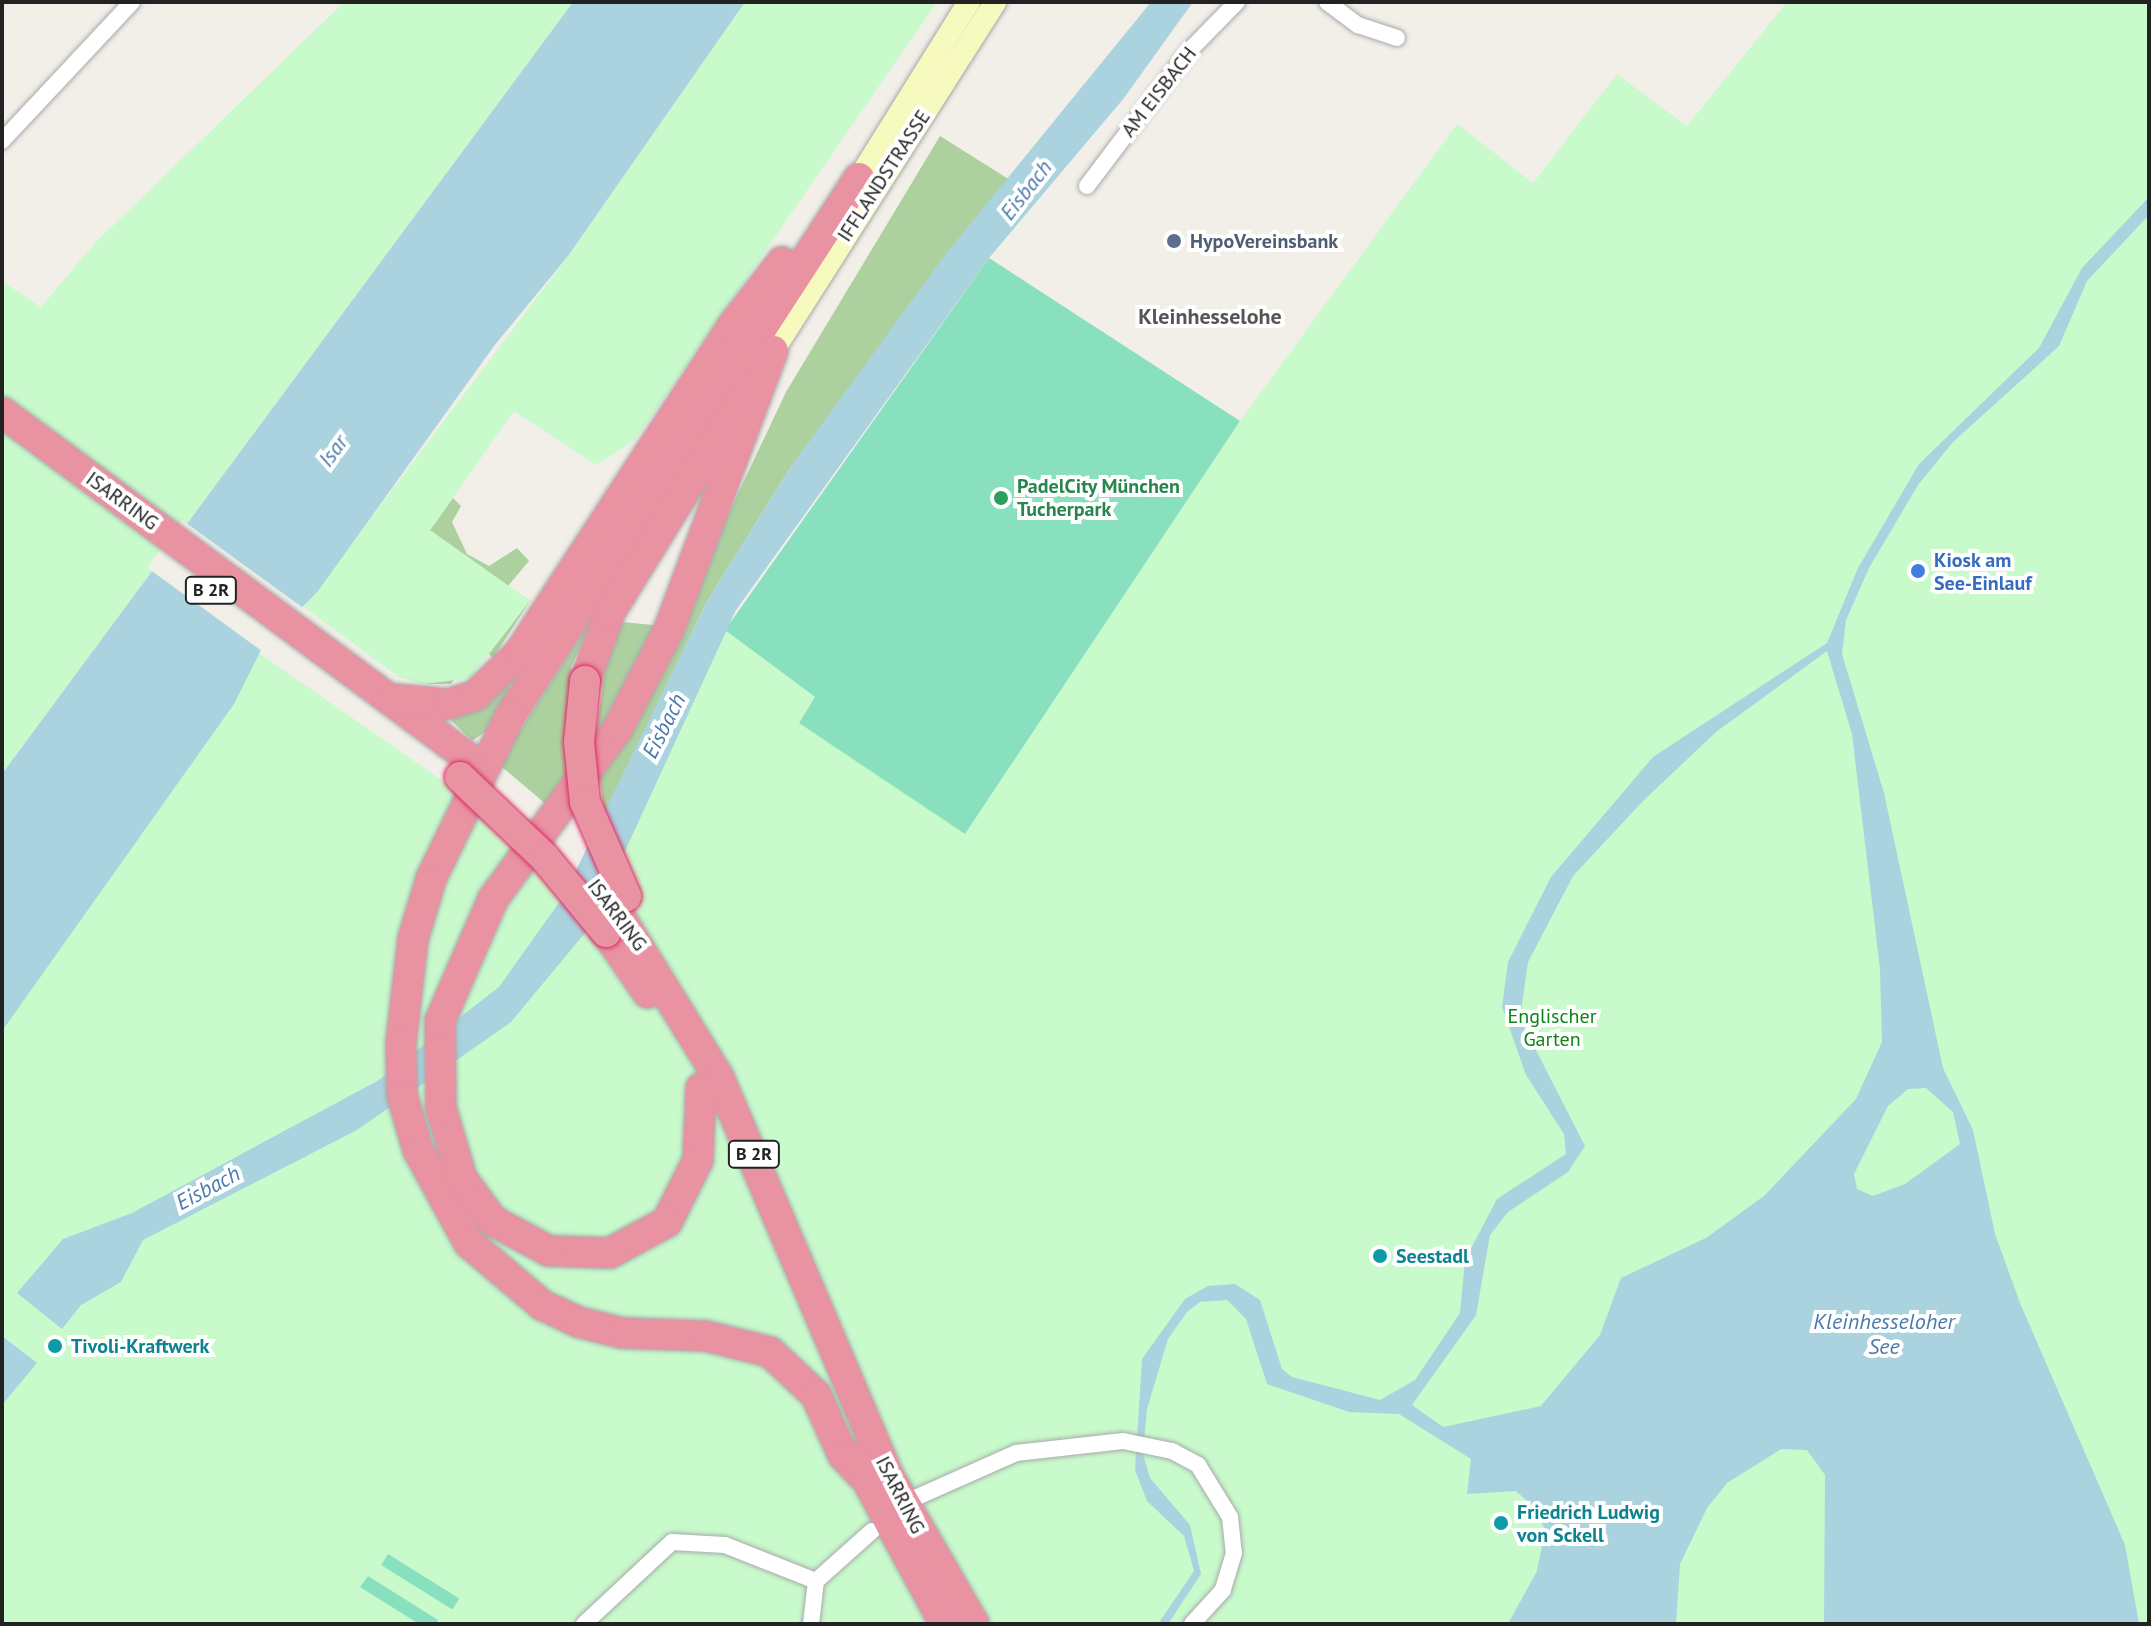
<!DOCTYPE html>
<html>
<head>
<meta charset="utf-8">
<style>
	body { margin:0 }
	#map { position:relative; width:2151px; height:1626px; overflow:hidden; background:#f2efe9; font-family:"PT Sans",sans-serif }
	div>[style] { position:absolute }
	.forest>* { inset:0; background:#add19e }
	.park>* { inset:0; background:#c8facc }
	.pitch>* { inset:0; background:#88e0be; transform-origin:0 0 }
	.water>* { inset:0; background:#aad3df }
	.pier>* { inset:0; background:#f2efe9; transform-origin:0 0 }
	.roads { filter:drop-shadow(0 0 2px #a9a9a9) drop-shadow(0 0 2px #a9a9a9) }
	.street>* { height:16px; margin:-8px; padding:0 8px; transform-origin:8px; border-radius:8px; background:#fff }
	.secondary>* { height:22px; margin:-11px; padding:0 11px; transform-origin:11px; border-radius:11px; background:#f7fabf }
	.highway>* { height:30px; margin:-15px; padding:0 15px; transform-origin:15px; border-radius:15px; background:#e892a2 }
	.bridges { filter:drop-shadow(0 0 2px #dc2a67) drop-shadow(0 0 2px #dc2a67) }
	.highway-bridge>* { height:30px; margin:-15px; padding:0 15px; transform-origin:15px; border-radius:15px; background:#e892a2 }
	.dots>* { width:22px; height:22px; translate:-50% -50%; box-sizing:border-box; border:4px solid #fff; border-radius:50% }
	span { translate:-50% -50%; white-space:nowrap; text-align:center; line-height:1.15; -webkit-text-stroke:8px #fff; paint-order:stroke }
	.shield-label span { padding:2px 6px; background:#fff; border:2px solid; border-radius:6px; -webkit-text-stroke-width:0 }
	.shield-label { font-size:18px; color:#222; font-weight:700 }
	.street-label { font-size:20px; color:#222 }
	.service-label { font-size:20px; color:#4e5e75; font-weight:700 }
	.left { translate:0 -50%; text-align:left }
	.leisure-label { font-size:20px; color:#27864d; font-weight:700 }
	.shop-label { font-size:20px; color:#366cbe; font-weight:700 }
	.park-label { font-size:20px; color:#0c8416 }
	.culture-label { font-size:20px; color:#0d838f; font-weight:700 }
	.water-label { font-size:22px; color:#4a7aab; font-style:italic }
	.neighbourhood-label { font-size:22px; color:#555; font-weight:700 }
	.frame { position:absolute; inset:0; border:4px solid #222; pointer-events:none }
</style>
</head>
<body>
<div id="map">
	<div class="forest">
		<div style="clip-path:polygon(940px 136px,1010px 180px,790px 468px,706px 603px,604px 815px,596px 735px,608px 646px,622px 622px,675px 627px,786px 392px)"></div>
		<div style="clip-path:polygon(453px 498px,461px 506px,452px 522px,467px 554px,489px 566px,517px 548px,529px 561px,508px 586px,530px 601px,493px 658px,479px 644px,451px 684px,425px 684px,397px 676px,430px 530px)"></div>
		<div style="clip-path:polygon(599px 607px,571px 667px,566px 778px,547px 805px,502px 767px,503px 757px)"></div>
		<div style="clip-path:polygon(504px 684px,510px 688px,488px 730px,472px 741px,451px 720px)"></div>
	</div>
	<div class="park">
		<div style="clip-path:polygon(344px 2px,573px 2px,2px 774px,2px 281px,41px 307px,95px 243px)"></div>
		<div style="clip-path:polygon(745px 2px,937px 2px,635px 440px,596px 465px,514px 411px,430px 530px,530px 601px,470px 678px,425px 684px,397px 676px,304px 607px,568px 256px)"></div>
		<div style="clip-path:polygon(1787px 2px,2149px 2px,2149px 1624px,2px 1624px,2px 1006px,256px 651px,453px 788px,590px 927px,725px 630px,815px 697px,799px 722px,965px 834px,1240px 421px,1457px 124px,1533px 183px,1617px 74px,1687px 126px)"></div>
	</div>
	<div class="pitch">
		<div style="clip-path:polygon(989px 258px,1240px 421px,965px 834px,799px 723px,815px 697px,725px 630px)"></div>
		<div style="left:388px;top:1554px;width:84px;height:13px;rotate:32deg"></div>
		<div style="clip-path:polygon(368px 1576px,438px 1620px,436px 1624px,419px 1624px,360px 1587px)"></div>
	</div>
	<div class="water">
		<div style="clip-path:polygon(573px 2px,745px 2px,568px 256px,494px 346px,318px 591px,261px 650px,234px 704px,2px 1031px,2px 774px)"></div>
		<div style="clip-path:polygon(1151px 2px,1193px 2px,1124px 98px,989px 258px,736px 610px,590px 927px,511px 1022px,357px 1130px,143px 1240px,121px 1282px,81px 1305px,62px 1329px,17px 1293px,63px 1239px,132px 1213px,379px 1080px,499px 987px,563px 897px,706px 603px,790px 468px,945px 255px)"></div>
		<div style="clip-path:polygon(evenodd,2149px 197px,2149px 215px,2087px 281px,2059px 346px,1953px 442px,1918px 485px,1869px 568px,1846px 620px,1842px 654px,1884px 793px,1943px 1068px,1973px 1130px,1995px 1234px,2020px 1303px,2125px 1545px,2139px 1624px,1824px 1624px,1825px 1475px,1807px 1450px,1781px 1449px,1727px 1483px,1707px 1508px,1680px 1564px,1676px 1624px,1508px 1624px,1537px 1571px,1545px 1530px,1534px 1507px,1516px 1491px,1467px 1494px,1471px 1459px,1399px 1414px,1349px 1412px,1267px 1384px,1246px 1319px,1227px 1300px,1200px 1302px,1187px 1312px,1168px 1339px,1147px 1409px,1143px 1454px,1150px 1478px,1190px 1525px,1201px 1574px,1168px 1624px,1158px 1624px,1194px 1571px,1184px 1536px,1147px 1501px,1135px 1470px,1142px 1359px,1185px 1299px,1208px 1286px,1235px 1284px,1260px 1300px,1282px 1369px,1292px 1377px,1380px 1400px,1415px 1380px,1460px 1313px,1465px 1260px,1497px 1199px,1566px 1154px,1564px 1134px,1526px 1075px,1502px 1007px,1508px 962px,1551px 877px,1653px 757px,1827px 643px,1858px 568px,1919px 464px,2039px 348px,2082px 268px,2149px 197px,1827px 651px,1852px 734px,1880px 969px,1882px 1042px,1856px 1099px,1764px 1196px,1706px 1238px,1621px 1278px,1600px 1335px,1541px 1406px,1443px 1427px,1412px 1405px,1476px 1315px,1490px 1235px,1508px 1212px,1568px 1172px,1585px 1146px,1520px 1019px,1528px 962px,1573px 876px,1643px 801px,1716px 732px,1827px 651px,2149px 197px,1926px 1088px,1953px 1112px,1960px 1144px,1905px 1184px,1873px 1196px,1857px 1189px,1854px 1174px,1888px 1106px,1908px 1089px,1926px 1088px)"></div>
		<div style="clip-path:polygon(2px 1336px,37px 1363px,2px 1405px)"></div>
	</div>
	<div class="pier">
		<div style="left:182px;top:520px;width:154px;height:59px;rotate:36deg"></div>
	</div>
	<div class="roads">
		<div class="street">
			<div style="left:1327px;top:2px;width:39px;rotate:37deg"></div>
			<div style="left:1358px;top:25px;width:41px;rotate:18.4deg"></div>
			<div style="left:2px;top:141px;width:190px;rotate:-46.9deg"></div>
			<div style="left:1087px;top:186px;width:171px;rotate:-52.9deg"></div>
			<div style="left:1190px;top:50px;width:67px;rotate:-45.6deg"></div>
			<div style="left:915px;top:1498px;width:111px;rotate:-24deg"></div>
			<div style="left:1016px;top:1453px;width:108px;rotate:-6.4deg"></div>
			<div style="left:1123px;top:1441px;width:50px;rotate:11.5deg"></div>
			<div style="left:1172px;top:1451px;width:30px;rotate:28deg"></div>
			<div style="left:1198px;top:1465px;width:61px;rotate:58.4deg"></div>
			<div style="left:1230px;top:1517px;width:36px;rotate:84deg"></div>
			<div style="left:1234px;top:1553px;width:39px;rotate:107deg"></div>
			<div style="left:1223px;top:1590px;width:46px;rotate:132.4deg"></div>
			<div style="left:584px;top:1624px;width:120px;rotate:-43deg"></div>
			<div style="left:672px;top:1542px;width:53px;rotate:3.2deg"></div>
			<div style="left:725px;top:1545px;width:98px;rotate:21.6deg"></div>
			<div style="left:811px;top:1624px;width:43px;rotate:-83.4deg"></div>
			<div style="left:816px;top:1581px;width:75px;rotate:-41.8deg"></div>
		</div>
		<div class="secondary">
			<div style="left:859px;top:178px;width:208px;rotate:-58deg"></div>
			<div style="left:773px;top:351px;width:414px;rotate:-57.5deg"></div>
		</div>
		<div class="highway">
			<div style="left:859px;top:178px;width:641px;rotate:122.97deg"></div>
			<div style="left:510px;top:716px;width:181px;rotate:115.9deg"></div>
			<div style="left:431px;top:879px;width:63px;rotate:106.7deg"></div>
			<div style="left:413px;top:939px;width:105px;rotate:96.6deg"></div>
			<div style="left:401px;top:1043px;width:52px;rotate:88.9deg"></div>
			<div style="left:402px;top:1095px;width:57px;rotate:73.8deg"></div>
			<div style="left:418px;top:1150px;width:106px;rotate:61.3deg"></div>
			<div style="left:469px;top:1243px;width:96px;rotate:40.3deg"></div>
			<div style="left:542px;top:1305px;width:40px;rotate:25deg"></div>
			<div style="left:578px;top:1322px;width:45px;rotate:14deg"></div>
			<div style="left:622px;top:1333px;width:84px;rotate:2deg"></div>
			<div style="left:706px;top:1336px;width:66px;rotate:14deg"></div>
			<div style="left:770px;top:1352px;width:63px;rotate:43.1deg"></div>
			<div style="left:816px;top:1395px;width:66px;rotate:65.8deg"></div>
			<div style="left:843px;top:1455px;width:26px;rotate:47deg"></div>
			<div style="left:2px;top:412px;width:583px;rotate:36.56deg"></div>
			<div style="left:585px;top:681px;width:73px;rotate:-70.1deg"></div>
			<div style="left:610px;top:612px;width:261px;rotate:-58.3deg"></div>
			<div style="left:393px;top:699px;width:56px;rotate:5.1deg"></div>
			<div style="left:449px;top:704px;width:28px;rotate:-18deg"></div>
			<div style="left:476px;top:695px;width:62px;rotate:-44.3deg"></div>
			<div style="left:520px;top:652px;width:390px;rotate:-56.9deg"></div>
			<div style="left:733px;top:325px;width:80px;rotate:-52.1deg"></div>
			<div style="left:616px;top:911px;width:194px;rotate:58.3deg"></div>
			<div style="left:718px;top:1076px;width:434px;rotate:66.9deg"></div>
			<div style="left:888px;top:1475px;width:172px;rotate:60deg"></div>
			<div style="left:606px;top:932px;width:74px;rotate:55.5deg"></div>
			<div style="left:701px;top:1088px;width:72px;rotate:92.4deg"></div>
			<div style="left:698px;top:1160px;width:69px;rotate:116.6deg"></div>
			<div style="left:667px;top:1222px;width:65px;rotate:151.5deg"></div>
			<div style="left:610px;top:1253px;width:61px;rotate:-178.1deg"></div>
			<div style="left:549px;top:1251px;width:64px;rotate:-151.8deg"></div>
			<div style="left:493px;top:1221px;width:52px;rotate:-126.4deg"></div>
			<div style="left:462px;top:1179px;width:74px;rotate:-106.5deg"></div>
			<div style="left:441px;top:1108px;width:87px;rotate:-90.7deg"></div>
			<div style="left:440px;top:1021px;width:133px;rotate:-66.5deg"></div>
			<div style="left:493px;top:899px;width:212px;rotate:-53.8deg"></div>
			<div style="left:618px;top:728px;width:111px;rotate:-62.7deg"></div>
			<div style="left:669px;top:629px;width:297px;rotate:-69.5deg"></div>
			<div style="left:854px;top:1456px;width:191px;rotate:61.6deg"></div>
		</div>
	</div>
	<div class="bridges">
		<div class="highway-bridge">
			<div style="left:585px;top:681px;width:61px;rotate:95.6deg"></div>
			<div style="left:579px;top:742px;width:60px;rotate:84.3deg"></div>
			<div style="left:585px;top:802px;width:103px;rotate:66.4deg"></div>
			<div style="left:460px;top:777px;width:117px;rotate:43.6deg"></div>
			<div style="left:545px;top:858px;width:96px;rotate:50.5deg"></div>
		</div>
	</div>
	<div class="dots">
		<div style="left:1174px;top:241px;background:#5c6f8a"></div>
		<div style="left:1001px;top:498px;background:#2e9e5b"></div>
		<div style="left:1918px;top:571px;background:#3f7fe0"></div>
		<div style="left:1380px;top:1256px;background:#0f9aa8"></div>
		<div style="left:55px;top:1346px;background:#0f9aa8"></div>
		<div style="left:1501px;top:1523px;background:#0f9aa8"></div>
	</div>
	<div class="shield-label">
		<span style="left:211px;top:590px">B 2R</span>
		<span style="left:754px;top:1154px">B 2R</span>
	</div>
	<div class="street-label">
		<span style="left:1159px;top:92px;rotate:-52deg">AM EISBACH</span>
		<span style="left:884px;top:176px;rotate:-57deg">IFFLANDSTRASSE</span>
		<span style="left:122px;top:501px;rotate:36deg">ISARRING</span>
		<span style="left:617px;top:915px;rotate:53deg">ISARRING</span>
		<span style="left:900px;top:1495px;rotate:63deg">ISARRING</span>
	</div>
	<div class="service-label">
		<span class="left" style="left:1190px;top:241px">HypoVereinsbank</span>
	</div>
	<div class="leisure-label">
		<span class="left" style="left:1017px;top:498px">PadelCity München<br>Tucherpark</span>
	</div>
	<div class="shop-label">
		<span class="left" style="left:1934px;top:572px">Kiosk am<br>See-Einlauf</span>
	</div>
	<div class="park-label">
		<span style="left:1552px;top:1028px">Englischer<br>Garten</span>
	</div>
	<div class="culture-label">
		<span class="left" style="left:1396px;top:1256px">Seestadl</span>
		<span class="left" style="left:71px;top:1346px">Tivoli-Kraftwerk</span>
		<span class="left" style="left:1517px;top:1524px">Friedrich Ludwig<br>von Sckell</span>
	</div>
	<div class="water-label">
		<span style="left:1026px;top:190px;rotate:-52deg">Eisbach</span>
		<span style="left:333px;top:451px;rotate:-54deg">Isar</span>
		<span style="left:664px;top:726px;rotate:-63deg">Eisbach</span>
		<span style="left:208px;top:1188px;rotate:-28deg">Eisbach</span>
		<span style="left:1884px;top:1334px">Kleinhesseloher<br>See</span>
	</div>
	<div class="neighbourhood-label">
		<span style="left:1210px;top:317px">Kleinhesselohe</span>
	</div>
	<div class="frame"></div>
</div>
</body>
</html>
